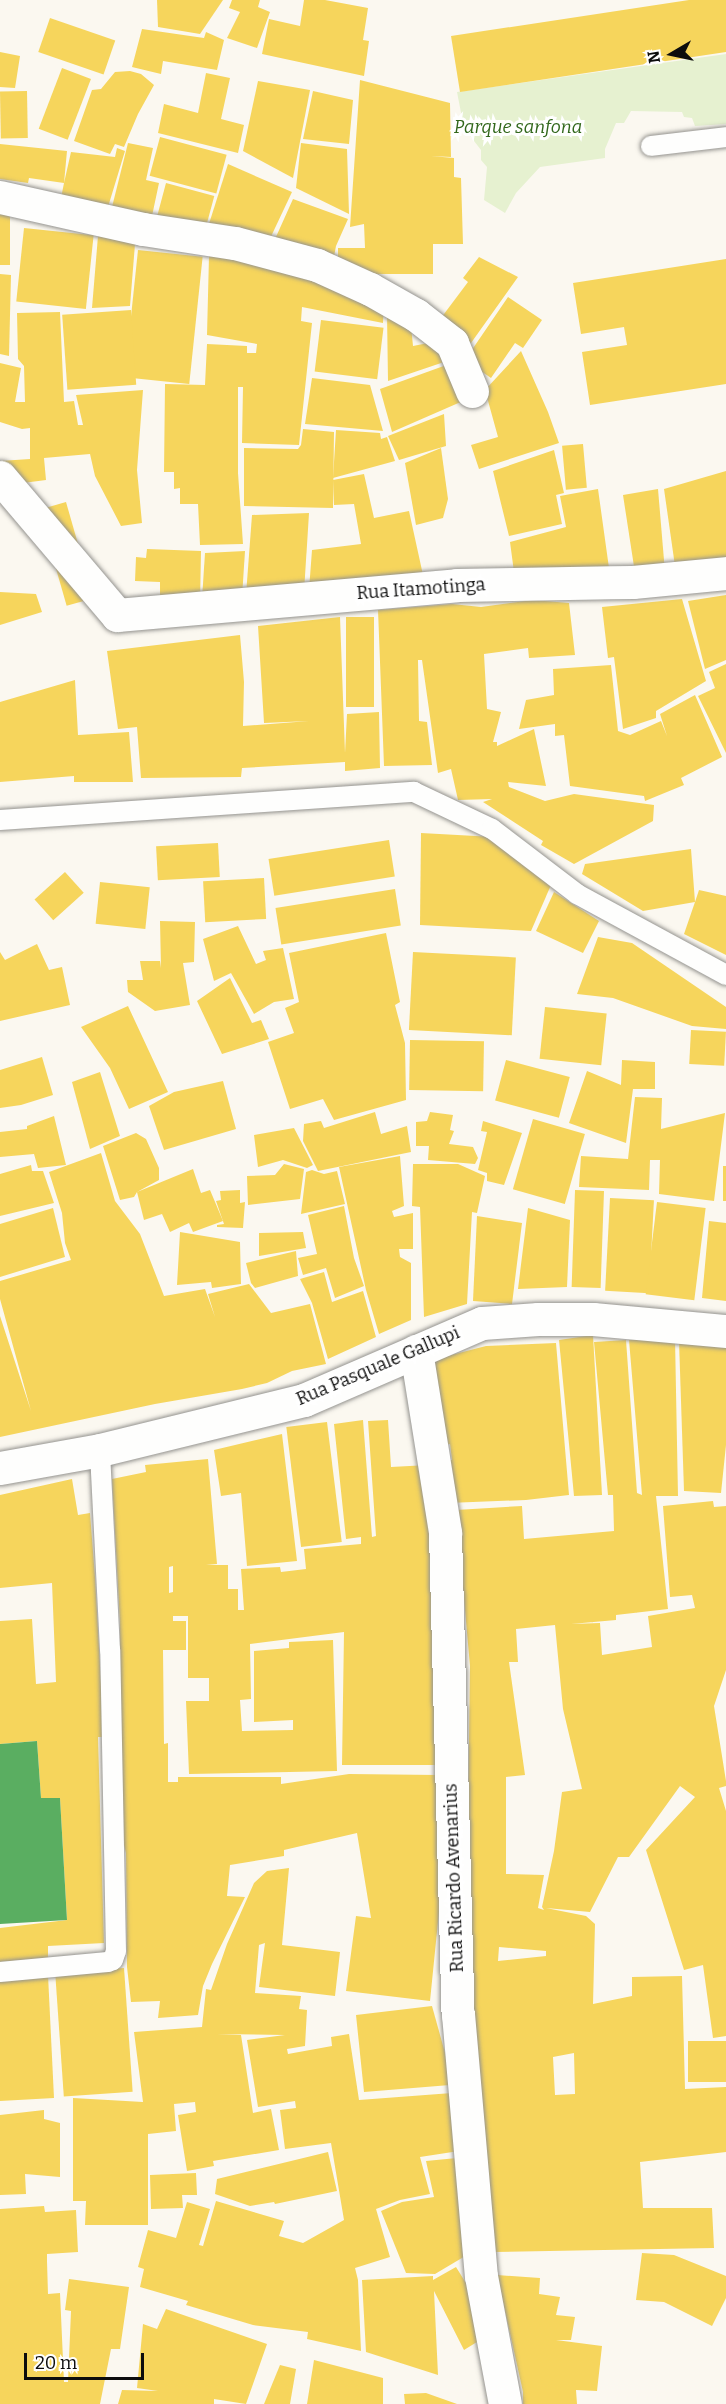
<!DOCTYPE html>
<html>
<head>
<meta charset="utf-8">
<style>
	body { margin:0 }
	#map { position:relative; width:726px; height:2404px; overflow:hidden; background:#fbf8f0; font-family:Bitter,serif }
	div>[style] { position:absolute }
	.green>* { inset:0; background:#e6f1d0 }
	.homes>* { inset:0; background:#f6d55c; transform-origin:0 0 }
	.public>* { inset:0; background:#5aae61 }
	.roads { filter:drop-shadow(0 0 2px #94938f) drop-shadow(0 0 2px #94938f) }
	.lane>* { height:20px; margin:-10px; padding:0 10px; transform-origin:10px; border-radius:10px; background:#fefefd }
	.street>* { height:33px; margin:-16.5px; padding:0 16.5px; transform-origin:16.5px; border-radius:16.5px; background:#fefefd }
	span { translate:-50% -50%; white-space:nowrap; text-align:center; line-height:1.15; -webkit-text-stroke:6px #fff; paint-order:stroke }
	.park-label { font-size:18px; color:#31671b; font-style:italic }
	.street-label { font-size:18px; color:#0d0d0d }
	.north { position:absolute; left:642px; top:24px; width:60px; height:60px; -webkit-text-stroke:4px #fff; paint-order:stroke; rotate:261deg; font-size:16px; font-weight:700; line-height:24px; text-align:center; color:#0d0d0d }
	.north::after { content:''; display:block; margin:auto; width:21px; height:27px; background:#0d0d0d; clip-path:polygon(50% 0,100% 100%,50% 72%,0 100%) }
	.scale { position:absolute; left:24px; top:2353px; width:120px; height:27px; box-sizing:border-box; border:3px solid #0d0d0d; border-top:0; padding-left:8px; font-size:18px; line-height:21px; white-space:nowrap; color:#0d0d0d; -webkit-text-stroke:4px #fff; paint-order:stroke }
</style>
</head>
<body>
<div id="map">
	<div class="green">
		<div style="clip-path:polygon(726px 54px,726px 124px,695px 126px,692px 118px,684px 117px,682px 112px,631px 111px,624px 123px,616px 123px,605px 149px,605px 158px,540px 167px,516px 193px,505px 213px,484px 200px,487px 167px,481px 160px,481px 150px,464px 128px,457px 92px)"></div>
	</div>
	<div class="homes">
		<div style="clip-path:polygon(157px 0,223px 0,200px 34px,158px 27px)"></div>
		<div style="clip-path:polygon(232px 0,260px 0,258px 7px,270px 12px,257px 48px,227px 38px,240px 12px,229px 8px)"></div>
		<div style="clip-path:polygon(304px 0,325px 0,368px 8px,363px 40px,369px 41px,364px 76px,262px 54px,269px 19px,300px 26px)"></div>
		<div style="clip-path:polygon(689px 0,726px 0,726px 52px,460px 92px,451px 36px)"></div>
		<div style="left:50px;top:18px;width:69px;height:36px;rotate:19deg"></div>
		<div style="clip-path:polygon(142px 29px,204px 38px,206px 32px,224px 40px,217px 70px,163px 61px,161px 74px,132px 67px)"></div>
		<div style="clip-path:polygon(0 52px,20px 56px,15px 88px,0 87px)"></div>
		<div style="left:62px;top:68px;width:31px;height:65px;rotate:21deg"></div>
		<div style="clip-path:polygon(130px 71px,141px 74px,154px 85px,138px 114px,124px 147px,115px 144px,110px 154px,74px 141px,92px 90px,101px 89px,115px 72px)"></div>
		<div style="clip-path:polygon(206px 73px,230px 78px,221px 119px,244px 125px,238px 153px,158px 133px,164px 104px,198px 113px)"></div>
		<div style="clip-path:polygon(360px 80px,450px 103px,451px 157px,431px 156px,454px 158px,454px 177px,461px 178px,463px 244px,433px 244px,433px 274px,338px 274px,338px 248px,365px 248px,364px 224px,350px 227px)"></div>
		<div style="clip-path:polygon(258px 81px,310px 90px,293px 178px,243px 151px)"></div>
		<div style="left:27px;top:91px;width:47px;height:27px;rotate:89deg"></div>
		<div style="clip-path:polygon(313px 91px,353px 100px,349px 144px,303px 139px)"></div>
		<div style="left:160px;top:137px;width:69px;height:40px;rotate:15deg"></div>
		<div style="clip-path:polygon(128px 143px,153px 148px,146px 180px,159px 183px,152px 216px,112px 207px)"></div>
		<div style="clip-path:polygon(301px 143px,347px 149px,349px 214px,296px 188px)"></div>
		<div style="clip-path:polygon(0 144px,67px 151px,64px 183px,71px 152px,115px 157px,117px 148px,125px 151px,108px 207px,61px 198px,64px 183px,29px 178px,28px 183px,0 179px)"></div>
		<div style="clip-path:polygon(228px 164px,292px 192px,267px 245px,208px 227px)"></div>
		<div style="left:166px;top:183px;width:50px;height:33px;rotate:15deg"></div>
		<div style="clip-path:polygon(293px 199px,348px 219px,336px 246px,332px 267px,271px 248px)"></div>
		<div style="left:0;top:214px;width:10px;height:51px"></div>
		<div style="left:24px;top:228px;width:70px;height:74px;rotate:6deg"></div>
		<div style="clip-path:polygon(98px 236px,135px 244px,130px 306px,92px 308px)"></div>
		<div style="left:138px;top:250px;width:65px;height:128px;rotate:6deg"></div>
		<div style="clip-path:polygon(209px 256px,228px 257px,384px 301px,383px 323px,302px 307px,301px 321px,312px 323px,299px 445px,242px 443px,243px 387px,238px 387px,238px 473px,243px 544px,200px 545px,198px 504px,180px 504px,180px 488px,174px 489px,174px 472px,164px 472px,165px 384px,205px 385px,207px 344px,247px 346px,247px 353px,256px 353px,257px 344px,207px 335px)"></div>
		<div style="clip-path:polygon(479px 257px,518px 277px,471px 343px,441px 318px,468px 282px,463px 278px)"></div>
		<div style="clip-path:polygon(726px 259px,726px 384px,590px 405px,582px 352px,627px 345px,624px 327px,581px 334px,573px 283px)"></div>
		<div style="clip-path:polygon(0 274px,11px 275px,9px 356px,0 354px)"></div>
		<div style="clip-path:polygon(508px 297px,542px 320px,523px 348px,515px 343px,491px 378px,465px 360px)"></div>
		<div style="left:131px;top:310px;width:75px;height:69px;rotate:86deg"></div>
		<div style="clip-path:polygon(60px 312px,64px 402px,74px 401px,78px 425px,83px 425px,76px 395px,143px 390px,137px 470px,142px 523px,121px 526px,95px 476px,90px 454px,44px 458px,46px 480px,0 486px,0 461px,30px 459px,30px 428px,22px 429px,0 422px,0 363px,21px 368px,15px 402px,25px 402px,24px 366px,18px 359px,17px 313px)"></div>
		<div style="clip-path:polygon(387px 314px,410px 316px,413px 346px,443px 340px,450px 360px,388px 381px)"></div>
		<div style="left:321px;top:320px;width:63px;height:52px;rotate:7deg"></div>
		<div style="clip-path:polygon(521px 351px,548px 412px,559px 443px,479px 469px,471px 445px,498px 437px,485px 390px)"></div>
		<div style="clip-path:polygon(452px 363px,463px 401px,392px 432px,380px 389px)"></div>
		<div style="clip-path:polygon(312px 378px,370px 385px,383px 431px,305px 424px)"></div>
		<div style="clip-path:polygon(444px 414px,446px 446px,399px 460px,388px 436px)"></div>
		<div style="clip-path:polygon(303px 429px,334px 432px,333px 508px,244px 506px,244px 448px,298px 449px,301px 445px)"></div>
		<div style="clip-path:polygon(336px 430px,380px 433px,381px 439px,387px 437px,395px 461px,333px 478px)"></div>
		<div style="left:583px;top:444px;width:44px;height:21px;rotate:85deg"></div>
		<div style="clip-path:polygon(441px 448px,448px 499px,443px 518px,416px 525px,405px 463px)"></div>
		<div style="clip-path:polygon(554px 450px,564px 493px,556px 495px,562px 524px,509px 536px,493px 471px)"></div>
		<div style="clip-path:polygon(726px 471px,726px 565px,676px 573px,664px 489px)"></div>
		<div style="clip-path:polygon(364px 474px,374px 518px,409px 511px,423px 575px,309px 590px,312px 550px,361px 544px,354px 504px,334px 505px,333px 480px)"></div>
		<div style="clip-path:polygon(598px 489px,609px 568px,514px 572px,510px 542px,566px 527px,560px 496px)"></div>
		<div style="clip-path:polygon(658px 489px,665px 572px,635px 573px,623px 495px)"></div>
		<div style="left:66px;top:502px;width:100px;height:28px;rotate:74deg"></div>
		<div style="clip-path:polygon(309px 513px,304px 592px,246px 595px,252px 515px)"></div>
		<div style="clip-path:polygon(147px 549px,201px 551px,200px 604px,160px 603px,160px 582px,135px 581px,136px 557px,146px 558px)"></div>
		<div style="clip-path:polygon(245px 551px,242px 597px,202px 599px,205px 553px)"></div>
		<div style="clip-path:polygon(0 592px,36px 594px,42px 612px,0 625px)"></div>
		<div style="clip-path:polygon(726px 595px,726px 660px,705px 669px,688px 601px)"></div>
		<div style="clip-path:polygon(682px 599px,706px 681px,656px 711px,656px 718px,623px 729px,614px 657px,608px 658px,602px 607px)"></div>
		<div style="clip-path:polygon(533px 600px,569px 603px,575px 655px,529px 658px,528px 648px,484px 654px,487px 709px,501px 712px,493px 742px,497px 742px,497px 746px,534px 729px,546px 786px,508px 782px,509px 787px,545px 801px,574px 794px,654px 805px,653px 821px,574px 864px,541px 845px,543px 841px,483px 802px,492px 799px,458px 800px,451px 769px,438px 773px,422px 660px,418px 660px,419px 721px,427px 722px,432px 765px,384px 766px,378px 610px,452px 604px,481px 607px)"></div>
		<div style="clip-path:polygon(340px 617px,345px 753px,347px 714px,379px 712px,380px 768px,345px 771px,345px 762px,242px 768px,241px 777px,141px 778px,137px 727px,118px 729px,107px 651px,240px 635px,244px 682px,243px 726px,309px 721px,264px 723px,258px 626px)"></div>
		<div style="left:346px;top:617px;width:28px;height:90px"></div>
		<div style="clip-path:polygon(726px 664px,726px 753px,698px 696px,715px 688px,709px 672px)"></div>
		<div style="clip-path:polygon(611px 665px,618px 731px,630px 735px,661px 721px,667px 736px,660px 714px,695px 695px,722px 757px,681px 778px,684px 785px,645px 801px,644px 796px,570px 786px,564px 735px,555px 736px,555px 724px,519px 729px,526px 700px,554px 695px,553px 669px)"></div>
		<div style="clip-path:polygon(75px 680px,78px 735px,129px 732px,133px 782px,74px 782px,74px 776px,0 782px,0 702px)"></div>
		<div style="clip-path:polygon(421px 833px,494px 837px,551px 885px,531px 931px,420px 925px)"></div>
		<div style="left:389px;top:840px;width:37px;height:122px;rotate:81deg"></div>
		<div style="left:218px;top:843px;width:34px;height:62px;rotate:87deg"></div>
		<div style="clip-path:polygon(691px 849px,695px 902px,699px 890px,726px 896px,726px 955px,684px 934px,695px 902px,643px 911px,582px 874px,585px 864px)"></div>
		<div style="left:65px;top:872px;width:28px;height:41px;rotate:48deg"></div>
		<div style="left:264px;top:878px;width:41px;height:61px;rotate:87deg"></div>
		<div style="left:100px;top:882px;width:50px;height:42px;rotate:6deg"></div>
		<div style="left:395px;top:889px;width:37px;height:121px;rotate:81deg"></div>
		<div style="clip-path:polygon(554px 892px,599px 921px,583px 953px,536px 931px)"></div>
		<div style="clip-path:polygon(160px 921px,195px 922px,194px 962px,183px 963px,190px 1005px,155px 1011px,128px 992px,127px 980px,143px 980px,140px 961px,160px 961px,161px 968px)"></div>
		<div style="clip-path:polygon(238px 926px,256px 964px,266px 960px,263px 951px,283px 948px,294px 999px,274px 1002px,254px 1014px,231px 973px,214px 981px,203px 939px)"></div>
		<div style="clip-path:polygon(386px 933px,400px 1002px,395px 1005px,405px 1043px,406px 1100px,334px 1120px,323px 1099px,290px 1109px,268px 1042px,294px 1033px,285px 1008px,299px 1002px,289px 953px)"></div>
		<div style="clip-path:polygon(598px 937px,632px 943px,726px 1007px,726px 1029px,692px 1026px,613px 998px,577px 994px)"></div>
		<div style="clip-path:polygon(37px 944px,49px 970px,62px 967px,70px 1005px,0 1021px,0 952px,5px 960px)"></div>
		<div style="left:413px;top:952px;width:103px;height:78px;rotate:3deg"></div>
		<div style="clip-path:polygon(230px 978px,252px 1023px,261px 1020px,269px 1039px,222px 1054px,197px 1001px)"></div>
		<div style="clip-path:polygon(128px 1006px,168px 1092px,129px 1109px,110px 1068px,81px 1027px)"></div>
		<div style="left:545px;top:1007px;width:62px;height:52px;rotate:6deg"></div>
		<div style="left:691px;top:1030px;width:35px;height:34px;rotate:3deg"></div>
		<div style="left:410px;top:1040px;width:74px;height:50px;rotate:1deg"></div>
		<div style="clip-path:polygon(42px 1057px,53px 1095px,21px 1105px,0 1108px,0 1070px)"></div>
		<div style="left:506px;top:1060px;width:66px;height:42px;rotate:15deg"></div>
		<div style="clip-path:polygon(622px 1060px,655px 1062px,655px 1089px,633px 1089px,626px 1143px,569px 1123px,587px 1071px,621px 1085px)"></div>
		<div style="clip-path:polygon(100px 1072px,120px 1136px,90px 1149px,72px 1082px)"></div>
		<div style="clip-path:polygon(223px 1081px,236px 1129px,164px 1150px,149px 1106px,174px 1092px)"></div>
		<div style="clip-path:polygon(635px 1097px,662px 1098px,661px 1129px,725px 1113px,714px 1201px,659px 1194px,660px 1160px,650px 1160px,649px 1190px,579px 1187px,581px 1156px,628px 1159px)"></div>
		<div style="clip-path:polygon(375px 1112px,381px 1134px,407px 1126px,411px 1152px,318px 1171px,303px 1141px,304px 1124px,321px 1121px,324px 1128px)"></div>
		<div style="clip-path:polygon(430px 1112px,453px 1115px,450px 1130px,454px 1131px,449px 1144px,473px 1147px,478px 1158px,475px 1164px,428px 1160px,429px 1146px,416px 1146px,416px 1122px,427px 1121px)"></div>
		<div style="clip-path:polygon(54px 1116px,66px 1165px,38px 1168px,34px 1154px,0 1157px,0 1132px,27px 1129px,27px 1126px)"></div>
		<div style="left:533px;top:1119px;width:54px;height:73px;rotate:16deg"></div>
		<div style="clip-path:polygon(483px 1121px,522px 1133px,504px 1185px,487px 1181px,487px 1173px,478px 1170px,487px 1132px,481px 1131px)"></div>
		<div style="clip-path:polygon(294px 1128px,313px 1165px,307px 1168px,283px 1160px,258px 1167px,254px 1135px)"></div>
		<div style="clip-path:polygon(136px 1133px,146px 1139px,159px 1168px,159px 1180px,137px 1192px,193px 1169px,201px 1193px,210px 1190px,223px 1221px,193px 1232px,189px 1223px,170px 1232px,162px 1214px,144px 1220px,137px 1192px,134px 1197px,120px 1200px,103px 1146px)"></div>
		<div style="clip-path:polygon(101px 1153px,115px 1201px,140px 1234px,164px 1296px,205px 1289px,215px 1317px,208px 1294px,249px 1284px,271px 1313px,310px 1304px,326px 1364px,292px 1371px,267px 1383px,242px 1389px,155px 1404px,0 1437px,0 1316px,31px 1411px,0 1299px,0 1281px,71px 1260px,65px 1243px,62px 1213px,49px 1172px)"></div>
		<div style="clip-path:polygon(400px 1156px,404px 1206px,392px 1211px,394px 1217px,413px 1213px,413px 1249px,399px 1249px,400px 1257px,411px 1263px,411px 1320px,379px 1334px,366px 1290px,339px 1167px)"></div>
		<div style="clip-path:polygon(284px 1164px,304px 1169px,300px 1199px,248px 1205px,247px 1176px,275px 1175px)"></div>
		<div style="clip-path:polygon(413px 1164px,458px 1164px,485px 1176px,477px 1213px,472px 1212px,467px 1304px,424px 1317px,420px 1207px,412px 1206px)"></div>
		<div style="clip-path:polygon(31px 1165px,32px 1171px,43px 1171px,54px 1203px,0 1216px,0 1174px)"></div>
		<div style="left:723px;top:1166px;width:3px;height:35px"></div>
		<div style="clip-path:polygon(312px 1170px,324px 1174px,337px 1171px,345px 1204px,301px 1214px,306px 1172px)"></div>
		<div style="clip-path:polygon(240px 1190px,240px 1203px,245px 1202px,243px 1228px,217px 1227px,217px 1225px,224px 1224px,216px 1201px,221px 1200px,220px 1191px)"></div>
		<div style="left:604px;top:1191px;width:97px;height:29px;rotate:92deg"></div>
		<div style="left:610px;top:1198px;width:44px;height:93px;rotate:3deg"></div>
		<div style="left:657px;top:1202px;width:49px;height:93px;rotate:7deg"></div>
		<div style="clip-path:polygon(344px 1206px,354px 1258px,364px 1286px,335px 1298px,326px 1268px,303px 1275px,298px 1258px,317px 1254px,308px 1215px)"></div>
		<div style="clip-path:polygon(53px 1208px,65px 1257px,0 1277px,0 1224px)"></div>
		<div style="clip-path:polygon(528px 1208px,570px 1220px,567px 1287px,518px 1289px)"></div>
		<div style="clip-path:polygon(477px 1216px,522px 1223px,512px 1304px,473px 1301px)"></div>
		<div style="clip-path:polygon(709px 1221px,726px 1223px,726px 1301px,702px 1298px)"></div>
		<div style="clip-path:polygon(180px 1232px,240px 1242px,241px 1284px,212px 1288px,211px 1282px,177px 1285px)"></div>
		<div style="clip-path:polygon(303px 1232px,306px 1248px,259px 1256px,259px 1233px)"></div>
		<div style="clip-path:polygon(296px 1251px,298px 1276px,255px 1288px,251px 1283px,246px 1263px)"></div>
		<div style="clip-path:polygon(324px 1272px,332px 1302px,363px 1291px,376px 1337px,328px 1359px,312px 1303px,300px 1279px)"></div>
		<div style="clip-path:polygon(593px 1335px,602px 1495px,574px 1496px,559px 1340px)"></div>
		<div style="clip-path:polygon(evenodd,675px 1338px,678px 1496px,656px 1496px,668px 1609px,616px 1615px,616px 1620px,571px 1624px,600px 1623px,602px 1655px,652px 1647px,648px 1616px,695px 1608px,692px 1595px,670px 1597px,663px 1506px,713px 1501px,714px 1507px,726px 1506px,726px 1670px,714px 1706px,726px 1781px,726px 1786px,719px 1788px,726px 1811px,726px 2036px,713px 2038px,703px 1965px,684px 1970px,646px 1850px,695px 1797px,680px 1786px,629px 1857px,618px 1857px,590px 1912px,546px 1908px,586px 1916px,595px 1924px,593px 2004px,632px 1996px,632px 1977px,682px 1976px,685px 2089px,726px 2087px,726px 2152px,640px 2162px,643px 2208px,712px 2208px,714px 2248px,495px 2252px,482px 2098px,466px 1964px,470px 1666px,456px 1510px,522px 1506px,524px 1539px,614px 1531px,613px 1495px,608px 1495px,594px 1342px,626px 1340px,637px 1493px,642px 1495px,629px 1340px,675px 1338px,555px 1625px,563px 1709px,582px 1789px,562px 1792px,554px 1851px,542px 1907px,544px 1910px,538px 1908px,544px 1875px,506px 1874px,506px 1777px,525px 1775px,509px 1662px,518px 1662px,516px 1629px,555px 1625px,675px 1338px,499px 1947px,546px 1951px,546px 1956px,498px 1961px,499px 1947px,675px 1338px,574px 2053px,575px 2094px,555px 2095px,553px 2057px,574px 2053px)"></div>
		<div style="clip-path:polygon(679px 1341px,726px 1344px,726px 1445px,721px 1493px,684px 1491px)"></div>
		<div style="clip-path:polygon(556px 1343px,569px 1495px,526px 1500px,448px 1503px,445px 1460px,452px 1460px,450px 1444px,436px 1447px,424px 1362px,486px 1346px)"></div>
		<div style="clip-path:polygon(evenodd,363px 1420px,372px 1537px,376px 1536px,368px 1421px,388px 1420px,391px 1467px,428px 1465px,438px 1765px,342px 1765px,344px 1632px,250px 1644px,251px 1699px,240px 1700px,242px 1731px,293px 1730px,293px 1720px,254px 1722px,254px 1651px,289px 1648px,289px 1642px,333px 1640px,337px 1771px,189px 1774px,186px 1701px,209px 1701px,209px 1678px,188px 1678px,188px 1616px,173px 1616px,173px 1621px,186px 1621px,186px 1650px,163px 1650px,164px 1744px,168px 1743px,168px 1782px,178px 1782px,178px 1777px,281px 1777px,281px 1784px,349px 1774px,438px 1775px,441px 1892px,430px 2001px,346px 1991px,356px 1916px,371px 1918px,357px 1833px,284px 1850px,284px 1856px,230px 1865px,227px 1896px,245px 1897px,212px 1964px,203px 1986px,198px 2015px,158px 2018px,160px 2001px,131px 2002px,127px 1967px,126px 1853px,119px 1825px,120px 1622px,112px 1479px,146px 1472px,145px 1465px,208px 1459px,217px 1564px,206px 1565px,228px 1565px,228px 1589px,238px 1589px,238px 1610px,244px 1610px,241px 1569px,280px 1567px,281px 1572px,306px 1569px,304px 1549px,361px 1544px,361px 1537px,346px 1539px,334px 1424px,363px 1420px,173px 1566px,173px 1592px,169px 1593px,169px 1567px,173px 1566px)"></div>
		<div style="left:327px;top:1422px;width:121px;height:41px;rotate:83deg"></div>
		<div style="clip-path:polygon(282px 1434px,297px 1561px,247px 1566px,241px 1493px,221px 1496px,214px 1450px)"></div>
		<div style="clip-path:polygon(72px 1479px,78px 1515px,90px 1513px,95px 1577px,104px 1737px,98px 1737px,104px 1943px,48px 1946px,48px 1958px,0 1962px,0 1928px,67px 1920px,60px 1798px,41px 1798px,37px 1741px,0 1744px,0 1621px,32px 1619px,36px 1684px,56px 1682px,52px 1583px,0 1588px,0 1495px)"></div>
		<div style="clip-path:polygon(289px 1868px,282px 1945px,340px 1952px,335px 1996px,259px 1987px,265px 1943px,259px 1945px,255px 1993px,301px 1996px,299px 2009px,307px 2010px,305px 2046px,287px 2049px,288px 2054px,332px 2046px,331px 2037px,349px 2034px,359px 2100px,452px 2093px,459px 2151px,420px 2157px,430px 2194px,400px 2200px,376px 2209px,390px 2257px,355px 2268px,358px 2280px,361px 2351px,307px 2339px,308px 2332px,253px 2325px,186px 2305px,188px 2301px,140px 2287px,144px 2269px,138px 2267px,148px 2230px,176px 2238px,187px 2202px,210px 2209px,199px 2245px,203px 2246px,216px 2201px,284px 2221px,279px 2236px,303px 2243px,344px 2220px,331px 2143px,285px 2149px,280px 2110px,296px 2108px,295px 2101px,258px 2107px,247px 2040px,285px 2035px,217px 2034px,241px 2035px,253px 2113px,271px 2109px,279px 2150px,213px 2161px,214px 2166px,187px 2171px,178px 2115px,196px 2112px,195px 2102px,174px 2104px,176px 2131px,148px 2134px,148px 2225px,85px 2225px,86px 2201px,73px 2201px,73px 2098px,143px 2102px,134px 2032px,202px 2027px,206px 1989px,211px 1990px,227px 1944px,254px 1883px,267px 1871px)"></div>
		<div style="left:124px;top:1968px;width:124px;height:69px;rotate:86deg"></div>
		<div style="clip-path:polygon(48px 1975px,54px 2098px,0 2101px,0 1982px)"></div>
		<div style="clip-path:polygon(432px 2006px,447px 2060px,450px 2085px,364px 2092px,356px 2015px)"></div>
		<div style="left:726px;top:2041px;width:41px;height:38px;rotate:90deg"></div>
		<div style="clip-path:polygon(44px 2110px,44px 2119px,60px 2123px,60px 2177px,25px 2174px,26px 2194px,0 2195px,0 2115px)"></div>
		<div style="clip-path:polygon(328px 2152px,337px 2191px,275px 2204px,274px 2202px,250px 2206px,215px 2194px,217px 2179px)"></div>
		<div style="clip-path:polygon(457px 2158px,472px 2252px,435px 2274px,406px 2273px,381px 2211px,402px 2202px,434px 2197px,426px 2161px)"></div>
		<div style="clip-path:polygon(196px 2173px,197px 2195px,182px 2195px,183px 2208px,151px 2209px,150px 2175px)"></div>
		<div style="clip-path:polygon(44px 2206px,45px 2212px,76px 2210px,78px 2252px,47px 2254px,47px 2261px,48px 2294px,60px 2293px,64px 2382px,68px 2382px,71px 2311px,65px 2310px,69px 2279px,129px 2287px,120px 2349px,111px 2349px,100px 2404px,0 2404px,0 2209px)"></div>
		<div style="clip-path:polygon(642px 2253px,674px 2255px,726px 2276px,726px 2298px,712px 2326px,664px 2302px,636px 2300px)"></div>
		<div style="clip-path:polygon(456px 2267px,479px 2304px,485px 2337px,464px 2350px,434px 2291px,438px 2375px,366px 2352px,362px 2280px,433px 2276px,433px 2280px)"></div>
		<div style="clip-path:polygon(497px 2275px,540px 2278px,539px 2294px,560px 2297px,556px 2315px,575px 2317px,571px 2340px,556px 2340px,602px 2346px,597px 2391px,576px 2390px,577px 2404px,523px 2404px,523px 2392px)"></div>
		<div style="clip-path:polygon(166px 2309px,267px 2344px,246px 2404px,214px 2399px,214px 2404px,118px 2404px,122px 2390px,158px 2391px,137px 2388px,143px 2324px,157px 2329px)"></div>
		<div style="clip-path:polygon(314px 2360px,383px 2378px,383px 2404px,307px 2404px)"></div>
		<div style="clip-path:polygon(280px 2365px,296px 2369px,290px 2404px,264px 2404px)"></div>
		<div style="clip-path:polygon(426px 2393px,457px 2404px,405px 2404px,404px 2394px)"></div>
	</div>
	<div class="public">
		<div style="clip-path:polygon(37px 1741px,41px 1798px,60px 1798px,67px 1920px,0 1924px,0 1744px)"></div>
	</div>
	<div class="roads">
		<div class="lane">
			<div style="left:651px;top:146px;width:76px;rotate:-6.8deg"></div>
			<div style="left:0;top:820px;width:415px;rotate:-3.9deg"></div>
			<div style="left:414px;top:792px;width:86px;rotate:25.4deg"></div>
			<div style="left:492px;top:829px;width:107px;rotate:37.4deg"></div>
			<div style="left:577px;top:894px;width:170px;rotate:28.5deg"></div>
			<div style="left:0;top:1972px;width:108px;rotate:-5.3deg"></div>
			<div style="left:108px;top:1962px;width:5px;rotate:-22deg"></div>
			<div style="left:113px;top:1960px;width:9px;rotate:-72deg"></div>
			<div style="left:116px;top:1951px;width:301px;rotate:-91.1deg"></div>
			<div style="left:110px;top:1650px;width:200px;rotate:-92.9deg"></div>
		</div>
		<div class="street">
			<div style="left:0;top:197px;width:147px;rotate:12.6deg"></div>
			<div style="left:143px;top:229px;width:93px;rotate:8.7deg"></div>
			<div style="left:235px;top:243px;width:85px;rotate:15deg"></div>
			<div style="left:317px;top:265px;width:58px;rotate:24.4deg"></div>
			<div style="left:370px;top:289px;width:53px;rotate:29.5deg"></div>
			<div style="left:416px;top:315px;width:46px;rotate:37.9deg"></div>
			<div style="left:452px;top:343px;width:52px;rotate:67.4deg"></div>
			<div style="left:0;top:477px;width:181px;rotate:49.7deg"></div>
			<div style="left:117px;top:615px;width:341px;rotate:-5deg"></div>
			<div style="left:457px;top:585px;width:176px;rotate:-1deg"></div>
			<div style="left:633px;top:582px;width:93px;rotate:-5.5deg"></div>
			<div style="left:416px;top:1351px;width:184px;rotate:80.9deg"></div>
			<div style="left:445px;top:1533px;width:481px;rotate:88.5deg"></div>
			<div style="left:458px;top:2014px;width:263px;rotate:85deg"></div>
			<div style="left:481px;top:2276px;width:130px;rotate:79.4deg"></div>
			<div style="left:0;top:1468px;width:102px;rotate:-10.2deg"></div>
			<div style="left:100px;top:1450px;width:210px;rotate:-13.8deg"></div>
			<div style="left:304px;top:1400px;width:194px;rotate:-23.4deg"></div>
			<div style="left:482px;top:1323px;width:56px;rotate:-4.1deg"></div>
			<div style="left:538px;top:1319px;width:55px"></div>
			<div style="left:593px;top:1319px;width:134px;rotate:5.2deg"></div>
		</div>
	</div>
	<div class="park-label">
		<span style="left:518px;top:127px">Parque sanfona</span>
	</div>
	<div class="street-label">
		<span style="left:421px;top:589px;rotate:-4deg">Rua Itamotinga</span>
		<span style="left:378px;top:1366px;rotate:-23deg">Rua Pasquale Gallupi</span>
		<span style="left:454px;top:1878px;rotate:-92deg">Rua Ricardo Avenarius</span>
	</div>
	<div class="north">N</div>
	<div class="scale">20 m</div>
</div>
</body>
</html>
